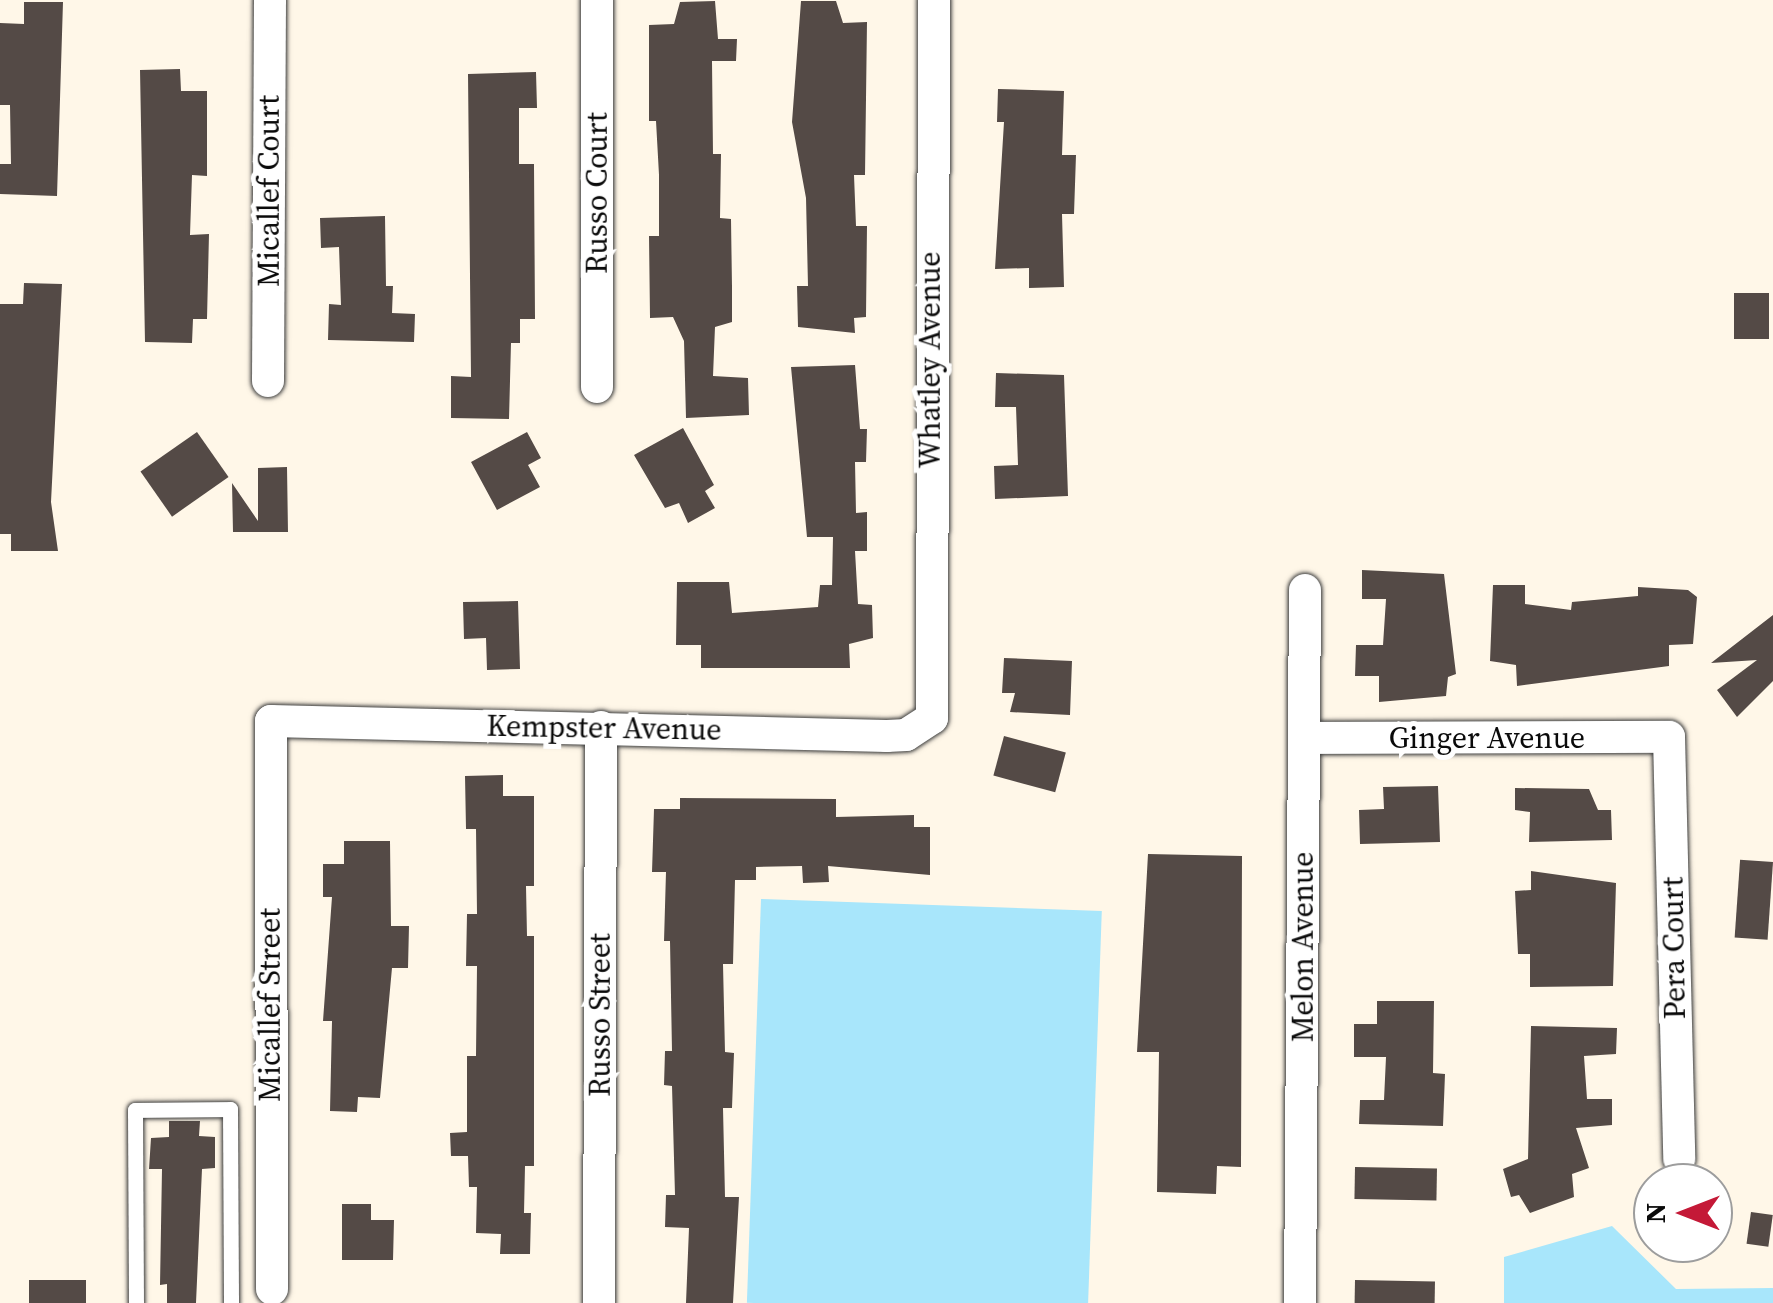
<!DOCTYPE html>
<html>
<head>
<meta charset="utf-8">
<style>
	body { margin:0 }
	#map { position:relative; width:1773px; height:1303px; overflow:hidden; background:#fff7e8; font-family:"Source Serif 4",serif }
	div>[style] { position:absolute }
	.water>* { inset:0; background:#a8e6fb; transform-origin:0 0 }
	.building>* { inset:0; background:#544a46; transform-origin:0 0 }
	.roads { filter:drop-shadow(0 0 2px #3d3d3d) drop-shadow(0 0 2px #3d3d3d) }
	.lane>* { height:15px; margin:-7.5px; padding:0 7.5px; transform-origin:7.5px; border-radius:7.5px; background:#fff }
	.street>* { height:32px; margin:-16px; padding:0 16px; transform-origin:16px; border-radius:16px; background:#fff }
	span { translate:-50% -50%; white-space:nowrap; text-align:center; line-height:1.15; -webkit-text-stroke:10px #fff; paint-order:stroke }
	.street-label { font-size:30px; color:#0a0a0a }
	.north { position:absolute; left:1633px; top:1163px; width:100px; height:100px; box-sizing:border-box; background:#fff; border:2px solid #9d9d9d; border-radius:50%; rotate:270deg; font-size:28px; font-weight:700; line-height:40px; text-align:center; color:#0a0a0a }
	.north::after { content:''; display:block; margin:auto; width:35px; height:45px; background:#c41937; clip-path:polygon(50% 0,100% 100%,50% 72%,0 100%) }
</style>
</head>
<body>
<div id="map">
	<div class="water">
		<div style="left:761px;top:899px;width:341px;height:404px;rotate:2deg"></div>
		<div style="clip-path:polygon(1612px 1226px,1676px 1289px,1773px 1288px,1773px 1303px,1504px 1303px,1504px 1257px)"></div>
	</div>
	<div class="building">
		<div style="clip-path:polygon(715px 1px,718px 39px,737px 39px,736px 61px,712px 61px,713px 154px,721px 154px,720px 218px,731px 219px,732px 287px,732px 322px,715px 327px,713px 376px,748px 378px,749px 415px,686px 418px,684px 341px,673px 317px,650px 318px,649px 236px,659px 236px,659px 175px,656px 121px,649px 121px,649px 25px,674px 24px,680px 2px)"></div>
		<div style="clip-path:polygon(801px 1px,836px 1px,843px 23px,867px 22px,865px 175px,854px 175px,856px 226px,867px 226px,866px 317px,854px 318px,855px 333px,798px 327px,797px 286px,808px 286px,806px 198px,792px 122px)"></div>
		<div style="clip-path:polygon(24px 2px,63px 2px,57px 196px,0 194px,0 164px,11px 164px,10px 105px,0 105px,0 23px,24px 24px)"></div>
		<div style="clip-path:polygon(180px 69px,181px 91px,207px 91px,207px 176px,192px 175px,190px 235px,209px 234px,207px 319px,193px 319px,192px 343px,145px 342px,140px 70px)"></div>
		<div style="clip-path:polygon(536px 72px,537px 108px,519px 108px,519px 164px,534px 164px,535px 319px,520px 319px,520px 343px,511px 343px,509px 419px,451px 418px,451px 376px,471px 377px,468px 74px)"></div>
		<div style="clip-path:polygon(998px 89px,1064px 91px,1062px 155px,1076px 155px,1074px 214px,1062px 214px,1064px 287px,1029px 288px,1029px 268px,995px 269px,1004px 122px,997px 122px)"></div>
		<div style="clip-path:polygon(385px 216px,386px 286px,393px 286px,392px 313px,415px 314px,414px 342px,328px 340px,329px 304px,341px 305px,339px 247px,321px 248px,320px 218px)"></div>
		<div style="clip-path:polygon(24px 283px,62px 284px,51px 502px,58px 551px,11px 551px,11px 534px,0 534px,0 304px,23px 304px)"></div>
		<div style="left:1769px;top:293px;width:46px;height:35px;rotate:90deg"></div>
		<div style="clip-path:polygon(855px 365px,860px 429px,867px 429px,866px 462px,855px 462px,856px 513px,867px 512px,867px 551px,855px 551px,858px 604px,872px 605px,873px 638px,849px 644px,850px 668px,701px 668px,701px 645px,676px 645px,677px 582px,729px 582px,732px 613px,818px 607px,820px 585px,832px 585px,833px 537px,807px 537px,791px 367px)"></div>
		<div style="clip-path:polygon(996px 373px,1064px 375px,1068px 496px,995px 499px,994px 466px,1018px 465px,1016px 407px,995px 407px)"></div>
		<div style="clip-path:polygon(683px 428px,714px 485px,705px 491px,715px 508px,688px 523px,679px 503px,665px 508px,634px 455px)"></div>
		<div style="left:197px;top:432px;width:55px;height:69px;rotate:55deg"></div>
		<div style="clip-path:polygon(527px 432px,541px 458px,528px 465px,540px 487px,497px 510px,471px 462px)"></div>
		<div style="clip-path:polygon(287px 467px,288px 532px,233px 532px,232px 483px,258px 521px,258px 468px)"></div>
		<div style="clip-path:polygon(1362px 570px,1444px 574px,1456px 674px,1448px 677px,1446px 696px,1379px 702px,1379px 676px,1355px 676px,1356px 645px,1383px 645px,1386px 599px,1362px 599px)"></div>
		<div style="clip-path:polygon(1493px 585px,1525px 585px,1525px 604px,1571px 610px,1572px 602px,1638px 596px,1638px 587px,1688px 590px,1697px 597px,1693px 644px,1669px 645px,1669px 666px,1517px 686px,1516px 665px,1490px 661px)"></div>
		<div style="clip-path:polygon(518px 601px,520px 669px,487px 670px,486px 638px,464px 639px,463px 602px)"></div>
		<div style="clip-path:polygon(1773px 615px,1773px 681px,1737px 717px,1717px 690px,1757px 660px,1711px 663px)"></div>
		<div style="clip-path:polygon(1004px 658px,1072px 661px,1070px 715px,1010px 712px,1015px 693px,1002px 693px)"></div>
		<div style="left:1004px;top:736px;width:64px;height:41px;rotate:15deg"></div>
		<div style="clip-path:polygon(503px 775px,503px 796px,534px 796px,534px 886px,526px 886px,527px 936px,534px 936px,534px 1166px,525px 1166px,524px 1213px,531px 1213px,530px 1254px,500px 1254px,501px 1234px,476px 1233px,477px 1187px,469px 1187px,468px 1156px,451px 1156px,450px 1133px,467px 1132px,467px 1056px,476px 1056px,477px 966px,466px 966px,467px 914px,477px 914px,476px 829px,466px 829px,465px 776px)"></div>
		<div style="clip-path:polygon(1438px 786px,1440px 842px,1360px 844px,1359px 810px,1384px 809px,1383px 787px)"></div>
		<div style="clip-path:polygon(1515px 788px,1589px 789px,1598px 810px,1611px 810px,1612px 840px,1529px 842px,1530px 812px,1515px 810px)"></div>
		<div style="clip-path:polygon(680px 798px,836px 799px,836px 817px,914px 815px,914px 827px,930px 827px,930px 875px,828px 866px,829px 882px,803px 883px,802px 866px,756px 867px,756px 880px,735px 880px,733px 964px,723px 964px,725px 1052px,734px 1053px,732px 1108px,723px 1108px,725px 1197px,739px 1197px,733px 1303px,686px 1303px,689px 1228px,665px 1227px,666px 1195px,675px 1195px,672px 1086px,664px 1085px,665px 1051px,672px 1051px,670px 941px,664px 941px,666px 872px,652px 872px,654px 809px,680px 809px)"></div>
		<div style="clip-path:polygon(344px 841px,390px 841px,391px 926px,409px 926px,408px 968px,392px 968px,380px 1098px,358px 1097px,357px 1112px,330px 1111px,332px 1021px,323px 1021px,332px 897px,323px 897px,323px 864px,344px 864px)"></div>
		<div style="clip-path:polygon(1148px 854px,1242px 856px,1241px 1167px,1217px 1166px,1216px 1194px,1157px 1192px,1159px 1052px,1137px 1052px)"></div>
		<div style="left:1773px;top:862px;width:78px;height:33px;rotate:94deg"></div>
		<div style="clip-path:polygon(1531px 871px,1616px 883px,1613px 986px,1530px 987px,1530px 954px,1518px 954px,1515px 891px,1531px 890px)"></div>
		<div style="clip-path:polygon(1377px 1001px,1434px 1001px,1433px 1073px,1445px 1074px,1443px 1126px,1359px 1124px,1360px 1100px,1384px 1100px,1386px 1057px,1354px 1057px,1354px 1024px,1377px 1024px)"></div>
		<div style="clip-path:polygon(1531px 1026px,1617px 1028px,1616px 1054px,1584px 1056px,1587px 1099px,1612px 1099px,1612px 1125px,1576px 1128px,1589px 1168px,1572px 1174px,1574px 1197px,1530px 1213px,1519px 1195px,1511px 1197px,1503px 1169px,1528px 1159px)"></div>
		<div style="clip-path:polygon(169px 1121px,200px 1121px,199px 1136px,215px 1137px,215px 1168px,202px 1169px,196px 1303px,167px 1303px,167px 1284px,160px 1285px,162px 1169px,149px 1169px,151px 1138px,169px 1137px)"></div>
		<div style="left:1355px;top:1167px;width:82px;height:32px;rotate:1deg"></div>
		<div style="clip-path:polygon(342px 1204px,371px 1204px,371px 1220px,394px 1220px,393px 1260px,342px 1260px)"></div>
		<div style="left:1751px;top:1212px;width:22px;height:32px;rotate:8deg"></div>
		<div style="left:29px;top:1280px;width:57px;height:23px"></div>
		<div style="left:1355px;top:1280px;width:80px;height:23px;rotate:1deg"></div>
	</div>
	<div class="roads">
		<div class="lane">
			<div style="left:136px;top:1303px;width:193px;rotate:-90.3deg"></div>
			<div style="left:135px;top:1110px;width:95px;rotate:-0.6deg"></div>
			<div style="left:230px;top:1109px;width:194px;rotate:89.7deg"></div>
		</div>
		<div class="street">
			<div style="left:597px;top:0;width:387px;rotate:90deg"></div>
			<div style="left:268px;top:381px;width:381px;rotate:-89.7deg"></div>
			<div style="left:1305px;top:738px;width:364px;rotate:-0.2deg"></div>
			<div style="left:1669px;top:737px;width:422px;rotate:88.6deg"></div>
			<div style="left:272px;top:1289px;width:568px;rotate:-90.1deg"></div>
			<div style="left:271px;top:721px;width:616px;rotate:1.39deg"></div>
			<div style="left:887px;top:736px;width:19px;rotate:-3deg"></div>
			<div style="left:906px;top:735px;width:31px;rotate:-33deg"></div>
			<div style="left:932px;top:718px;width:718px;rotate:-89.84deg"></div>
			<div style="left:599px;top:1303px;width:576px;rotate:-89.8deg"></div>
			<div style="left:1300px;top:1303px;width:713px;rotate:-89.6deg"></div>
		</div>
	</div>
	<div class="street-label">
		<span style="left:269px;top:191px;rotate:-90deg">Micallef Court</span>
		<span style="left:597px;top:193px;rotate:-90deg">Russo Court</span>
		<span style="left:930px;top:360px;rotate:-90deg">Whatley Avenue</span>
		<span style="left:604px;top:728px;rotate:1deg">Kempster Avenue</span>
		<span style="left:1487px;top:738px">Ginger Avenue</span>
		<span style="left:1303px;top:947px;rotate:-90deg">Melon Avenue</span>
		<span style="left:1674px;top:948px;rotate:-91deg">Pera Court</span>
		<span style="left:270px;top:1005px;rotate:-90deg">Micallef Street</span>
		<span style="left:600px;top:1015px;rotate:-90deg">Russo Street</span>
	</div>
	<div class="north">N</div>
</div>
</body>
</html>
